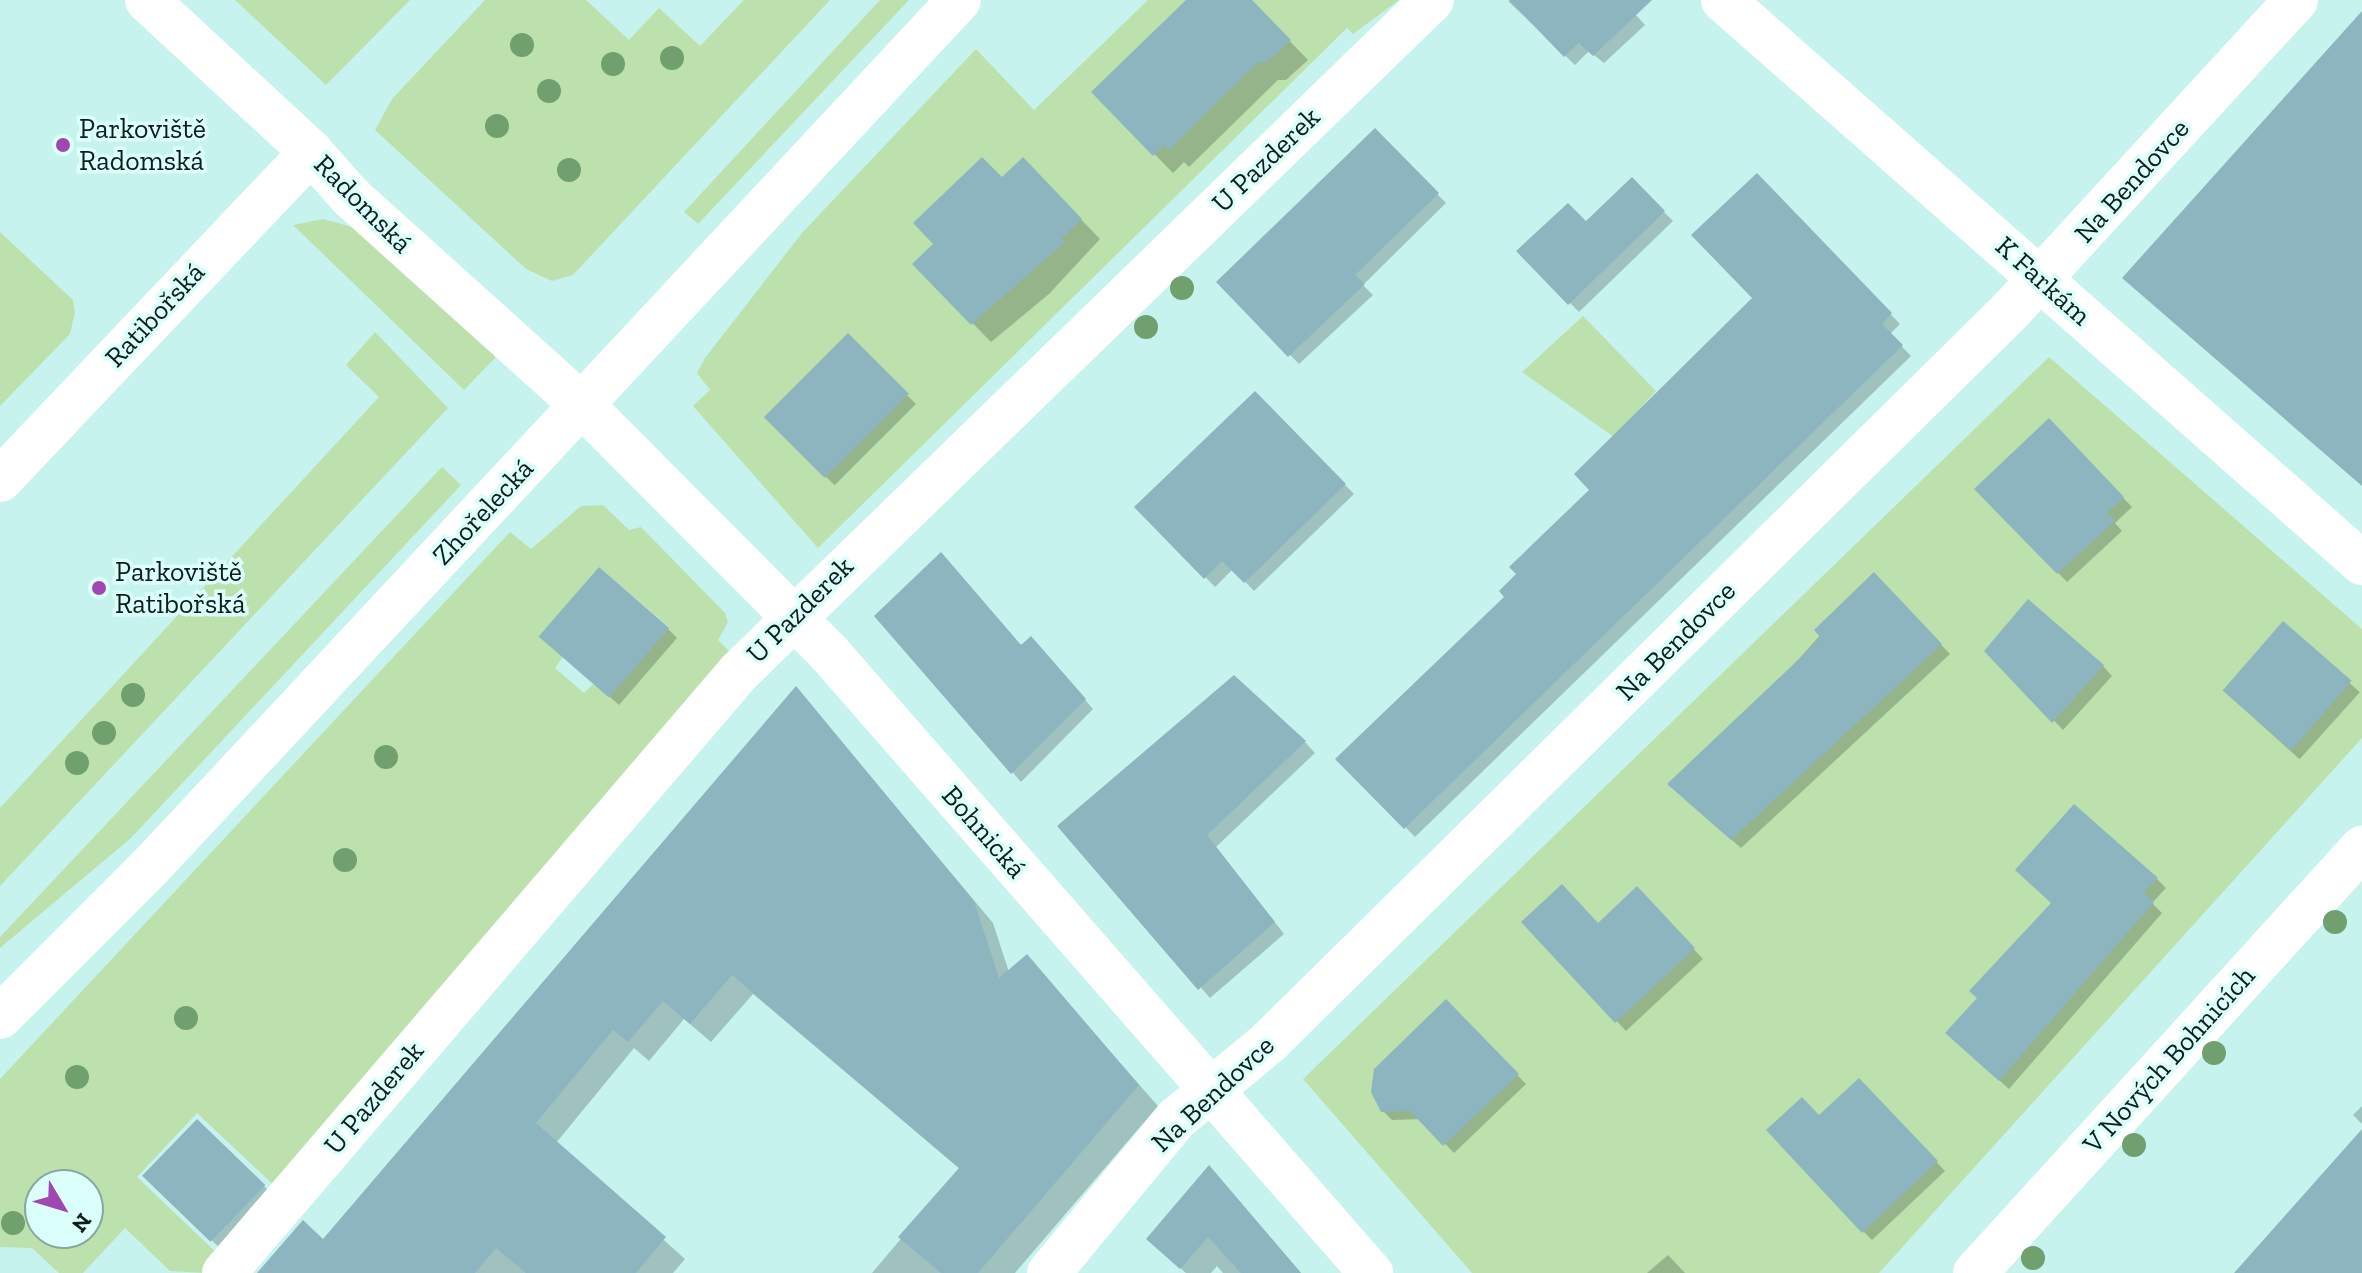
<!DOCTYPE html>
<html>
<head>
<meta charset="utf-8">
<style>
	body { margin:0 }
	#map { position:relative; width:2362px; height:1273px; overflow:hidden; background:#c7f3ef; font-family:"Zilla Slab",serif }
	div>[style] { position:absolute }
	.green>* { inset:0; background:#bce1ad }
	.shadow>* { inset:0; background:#0003; transform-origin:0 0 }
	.building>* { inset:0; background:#8cb5bf; transform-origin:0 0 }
	.minor>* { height:44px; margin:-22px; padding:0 22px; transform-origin:22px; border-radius:22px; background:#fff }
	.tertiary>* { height:44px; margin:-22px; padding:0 22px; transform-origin:22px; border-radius:22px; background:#fff }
	.trees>* { width:24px; height:24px; margin:-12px; border-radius:50%; background:#70a06e }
	.dots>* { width:22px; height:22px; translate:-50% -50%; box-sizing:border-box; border:4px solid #dbfffb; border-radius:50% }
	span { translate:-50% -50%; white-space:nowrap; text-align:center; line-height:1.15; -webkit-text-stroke:7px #dbfffb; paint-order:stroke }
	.poi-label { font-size:28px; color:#0c1d1b }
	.left { translate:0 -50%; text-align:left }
	.street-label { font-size:28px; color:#0c1d1b }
	.north { position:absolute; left:24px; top:1169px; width:80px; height:80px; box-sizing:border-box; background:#dbfffb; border:2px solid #88a5a1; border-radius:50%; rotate:128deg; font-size:22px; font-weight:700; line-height:32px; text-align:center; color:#0c1d1b }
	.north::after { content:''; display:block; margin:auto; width:28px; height:36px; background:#9f47b3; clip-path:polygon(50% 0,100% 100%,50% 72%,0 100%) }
</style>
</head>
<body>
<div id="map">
	<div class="green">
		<div style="clip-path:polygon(235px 0,410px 0,326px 85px)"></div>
		<div style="clip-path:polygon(485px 0,586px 0,629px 40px,659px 8px,700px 46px,744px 0,830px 0,573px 275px,552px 281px,526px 269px,375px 130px,392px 99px)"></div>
		<div style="clip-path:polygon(880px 0,909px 0,698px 224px,684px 212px)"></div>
		<div style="clip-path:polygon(1148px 0,1399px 0,1353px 34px,1347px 28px,818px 548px,693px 406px,710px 390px,697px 373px,705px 358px,802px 233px,976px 49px,1034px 110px)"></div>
		<div style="clip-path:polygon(323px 219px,363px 230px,466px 321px,496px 357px,464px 390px,293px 225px)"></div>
		<div style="clip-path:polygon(0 232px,73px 300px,75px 312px,70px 334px,0 406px)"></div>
		<div style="clip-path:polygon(1583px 316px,1656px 391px,1614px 437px,1522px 372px)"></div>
		<div style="clip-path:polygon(375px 332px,448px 408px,0 886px,0 808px,379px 397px,346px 365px)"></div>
		<div style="clip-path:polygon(2049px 357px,2362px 629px,2362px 738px,1879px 1273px,1472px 1273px,1303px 1079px)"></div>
		<div style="clip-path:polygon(442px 467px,461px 485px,131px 838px,0 948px,0 937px)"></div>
		<div style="clip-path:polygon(evenodd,603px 505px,629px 530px,641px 527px,725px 613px,728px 622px,718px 640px,730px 652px,279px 1190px,197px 1113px,137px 1177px,221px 1257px,205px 1273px,170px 1271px,125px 1228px,83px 1273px,59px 1273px,32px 1248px,0 1247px,0 1079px,510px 532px,531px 549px,581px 506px,603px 505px,599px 567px,669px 627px,609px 697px,593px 684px,584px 693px,555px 668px,563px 657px,541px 637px,599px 567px,603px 505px,40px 1185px,88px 1185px,88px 1233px,40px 1233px,40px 1185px)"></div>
	</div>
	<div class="shadow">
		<div style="clip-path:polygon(1188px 0,1250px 0,1308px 60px,1286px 80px,1278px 80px,1189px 167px,1184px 162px,1173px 173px,1094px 92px)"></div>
		<div style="clip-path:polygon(1632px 0,1627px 5px,1645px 25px,1604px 63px,1589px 51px,1575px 65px,1508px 1px)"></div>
		<div style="clip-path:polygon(1375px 131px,1446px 203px,1363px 285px,1373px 295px,1299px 364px,1219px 282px)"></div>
		<div style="clip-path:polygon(1757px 176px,1900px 324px,1890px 334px,1911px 356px,1415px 837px,1338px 759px,1507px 597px,1519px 574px,1755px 298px)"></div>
		<div style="clip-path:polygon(1041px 178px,1100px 239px,1049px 294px,991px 342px,915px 264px)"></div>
		<div style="clip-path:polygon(1632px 180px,1673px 221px,1579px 312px,1519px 252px,1586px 224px)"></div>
		<div style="left:848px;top:336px;width:96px;height:115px;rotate:45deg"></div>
		<div style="clip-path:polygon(1255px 393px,1354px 494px,1254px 591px,1233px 569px,1215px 587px,1137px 507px)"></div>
		<div style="clip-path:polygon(2049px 421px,2132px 507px,2115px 523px,2122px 531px,2067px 582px,1977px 489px)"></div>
		<div style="clip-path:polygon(1874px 575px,1950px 654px,1741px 848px,1679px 793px)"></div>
		<div style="clip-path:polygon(876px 617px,1040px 648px,1093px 709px,1021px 782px)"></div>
		<div style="left:2284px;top:624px;width:102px;height:90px;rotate:42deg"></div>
		<div style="clip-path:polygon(668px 629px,677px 638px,619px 705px,552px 646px)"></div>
		<div style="clip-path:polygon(1987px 651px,2103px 666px,2112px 676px,2063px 730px)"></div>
		<div style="clip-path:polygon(796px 688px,993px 923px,1009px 972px,1027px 957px,1158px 1106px,1015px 1273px,872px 1273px,960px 1169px,753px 994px,711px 1042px,684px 1019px,649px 1061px,634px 1048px,556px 1143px,685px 1259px,673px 1273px,260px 1273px,323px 1242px)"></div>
		<div style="clip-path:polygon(1305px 742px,1315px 753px,1216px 847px,1284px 934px,1210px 998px,1060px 826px)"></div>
		<div style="clip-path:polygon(2157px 879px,2166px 888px,2152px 903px,2162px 913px,2009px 1089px,1957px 1042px,1980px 999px)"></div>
		<div style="clip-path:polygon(1646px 898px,1703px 959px,1626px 1031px,1524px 922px,1598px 925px)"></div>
		<div style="clip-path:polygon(1446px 1002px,1526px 1084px,1454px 1153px,1421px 1119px,1392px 1120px,1383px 1111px)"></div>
		<div style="clip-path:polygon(1859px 1081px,1945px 1171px,1872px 1240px,1863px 1231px,1819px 1118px)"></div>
		<div style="clip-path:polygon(2362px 1106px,2362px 1124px,2353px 1115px)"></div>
		<div style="clip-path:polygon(197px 1122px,284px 1205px,235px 1262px,164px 1196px)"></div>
		<div style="clip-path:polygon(1227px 1187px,1301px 1273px,1223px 1273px,1217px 1266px,1211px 1273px,1186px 1273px,1168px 1257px)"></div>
		<div style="clip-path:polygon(1668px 1255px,1685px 1273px,1647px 1273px)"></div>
	</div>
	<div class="building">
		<div style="clip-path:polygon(1186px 0,1252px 0,1291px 40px,1267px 62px,1258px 62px,1169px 150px,1165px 145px,1153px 156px,1091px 92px)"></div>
		<div style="clip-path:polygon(1509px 0,1652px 0,1593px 56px,1579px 43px,1564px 57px)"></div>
		<div style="clip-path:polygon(2362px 11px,2362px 486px,2122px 278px)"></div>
		<div style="clip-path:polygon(1375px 128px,1439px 193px,1355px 275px,1365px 284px,1288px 357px,1216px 282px)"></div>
		<div style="clip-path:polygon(982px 157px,1002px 177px,1023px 157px,1082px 219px,1061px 239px,1065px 242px,971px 325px,912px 264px,933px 244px,913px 223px)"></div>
		<div style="clip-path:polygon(1757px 173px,1892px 313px,1882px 324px,1903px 345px,1404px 829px,1335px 759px,1504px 597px,1499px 591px,1516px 574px,1509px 567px,1589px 490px,1574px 474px,1752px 298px,1691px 235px)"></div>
		<div style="clip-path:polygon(1632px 177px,1665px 211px,1568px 305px,1516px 251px,1568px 203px,1586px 221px)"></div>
		<div style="left:848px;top:333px;width:86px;height:119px;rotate:45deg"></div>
		<div style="clip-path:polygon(1255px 391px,1346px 484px,1244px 583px,1222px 561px,1204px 579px,1134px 507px)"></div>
		<div style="clip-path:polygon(2049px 418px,2124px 497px,2107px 513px,2115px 521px,2057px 574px,1974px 489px)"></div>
		<div style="clip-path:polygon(941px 552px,1021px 645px,1031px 636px,1086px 699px,1011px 774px,874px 616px)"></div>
		<div style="left:599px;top:567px;width:93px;height:92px;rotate:41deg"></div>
		<div style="clip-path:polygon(1874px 572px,1942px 644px,1731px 840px,1667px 784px,1798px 660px,1820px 637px,1814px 630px)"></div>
		<div style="clip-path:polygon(2028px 599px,2104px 665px,2052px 723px,1984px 651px)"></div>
		<div style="left:2283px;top:621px;width:91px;height:92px;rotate:41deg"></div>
		<div style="clip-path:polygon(1234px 675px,1306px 741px,1207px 835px,1275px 922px,1198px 990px,1057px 826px)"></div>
		<div style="clip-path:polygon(796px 686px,974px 901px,999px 978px,1027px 954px,1139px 1085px,978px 1273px,941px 1273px,898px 1237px,959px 1168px,732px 975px,690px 1024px,663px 1001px,628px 1042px,613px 1030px,536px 1123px,666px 1237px,636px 1273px,526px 1273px,496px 1248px,475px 1273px,257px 1273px,303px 1220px,323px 1239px)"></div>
		<div style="clip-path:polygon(2074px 804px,2158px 878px,2144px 893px,2154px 902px,1999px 1081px,1945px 1033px,1977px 998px,1969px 991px,2051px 903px,2015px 870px)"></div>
		<div style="clip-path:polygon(1562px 884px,1598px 923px,1637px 886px,1695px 948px,1615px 1023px,1521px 922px)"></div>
		<div style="clip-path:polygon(1446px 999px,1519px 1074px,1443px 1146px,1410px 1111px,1381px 1112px,1371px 1092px,1374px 1069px)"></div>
		<div style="clip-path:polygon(1859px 1078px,1938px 1161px,1862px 1233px,1766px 1130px,1802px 1097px,1819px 1115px)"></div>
		<div style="left:197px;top:1119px;width:95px;height:79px;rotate:44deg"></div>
		<div style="clip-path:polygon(2362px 1129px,2362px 1273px,2234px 1273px)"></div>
		<div style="clip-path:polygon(1209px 1165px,1301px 1273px,1241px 1273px,1208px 1237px,1180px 1269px,1146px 1239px)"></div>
	</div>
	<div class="minor">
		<div style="left:147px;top:0;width:224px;rotate:42.8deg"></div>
		<div style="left:311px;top:152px;width:60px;rotate:48.4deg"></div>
		<div style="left:351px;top:197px;width:311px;rotate:42deg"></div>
		<div style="left:582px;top:405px;width:350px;rotate:45.1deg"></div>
		<div style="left:829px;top:653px;width:824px;rotate:48.84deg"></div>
		<div style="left:1723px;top:0;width:852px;rotate:41.38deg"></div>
		<div style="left:0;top:480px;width:452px;rotate:-46.5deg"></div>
		<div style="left:224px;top:1273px;width:791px;rotate:-49.41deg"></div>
		<div style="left:739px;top:672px;width:965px;rotate:-44.12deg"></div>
		<div style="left:1049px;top:1273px;width:200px;rotate:-50.5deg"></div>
		<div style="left:1176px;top:1119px;width:121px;rotate:-39.6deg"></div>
		<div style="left:1269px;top:1042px;width:1042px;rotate:-44.61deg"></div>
		<div style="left:2011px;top:310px;width:421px;rotate:-47.4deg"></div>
		<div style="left:1975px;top:1273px;width:575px;rotate:-47.68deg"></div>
	</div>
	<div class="tertiary">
		<div style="left:0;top:1017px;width:214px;rotate:-45deg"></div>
		<div style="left:151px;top:866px;width:1184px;rotate:-46.98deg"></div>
	</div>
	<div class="trees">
		<div style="left:522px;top:45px"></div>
		<div style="left:672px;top:58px"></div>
		<div style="left:613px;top:64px"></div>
		<div style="left:549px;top:91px"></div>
		<div style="left:497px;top:126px"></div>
		<div style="left:569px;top:170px"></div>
		<div style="left:1182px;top:288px"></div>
		<div style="left:1146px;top:327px"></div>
		<div style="left:133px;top:695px"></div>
		<div style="left:104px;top:733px"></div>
		<div style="left:386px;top:757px"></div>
		<div style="left:77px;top:763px"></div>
		<div style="left:345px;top:860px"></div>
		<div style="left:2335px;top:922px"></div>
		<div style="left:186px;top:1018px"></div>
		<div style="left:2214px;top:1053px"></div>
		<div style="left:77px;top:1077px"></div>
		<div style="left:2134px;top:1145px"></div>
		<div style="left:13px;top:1223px"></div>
		<div style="left:2033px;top:1258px"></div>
	</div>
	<div class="dots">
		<div style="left:63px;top:145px;background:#9f47b3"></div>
		<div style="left:99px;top:588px;background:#9f47b3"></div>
	</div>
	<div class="poi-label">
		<span class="left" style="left:79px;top:145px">Parkoviště<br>Radomská</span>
		<span class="left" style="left:115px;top:588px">Parkoviště<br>Ratibořská</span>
	</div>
	<div class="street-label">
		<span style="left:1266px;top:160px;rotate:-44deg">U Pazderek</span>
		<span style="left:2132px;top:181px;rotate:-48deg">Na Bendovce</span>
		<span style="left:363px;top:204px;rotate:45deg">Radomská</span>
		<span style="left:2043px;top:281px;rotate:42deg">K Farkám</span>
		<span style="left:155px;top:315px;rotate:-47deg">Ratibořská</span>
		<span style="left:483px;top:512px;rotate:-47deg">Zhořelecká</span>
		<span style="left:800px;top:610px;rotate:-45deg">U Pazderek</span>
		<span style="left:1676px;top:641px;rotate:-45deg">Na Bendovce</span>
		<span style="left:984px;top:832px;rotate:49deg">Bohnická</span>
		<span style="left:2169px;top:1060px;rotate:-48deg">V Nových Bohnicích</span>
		<span style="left:1213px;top:1094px;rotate:-43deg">Na Bendovce</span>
		<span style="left:374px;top:1098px;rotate:-50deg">U Pazderek</span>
	</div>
	<div class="north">N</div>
</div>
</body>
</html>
